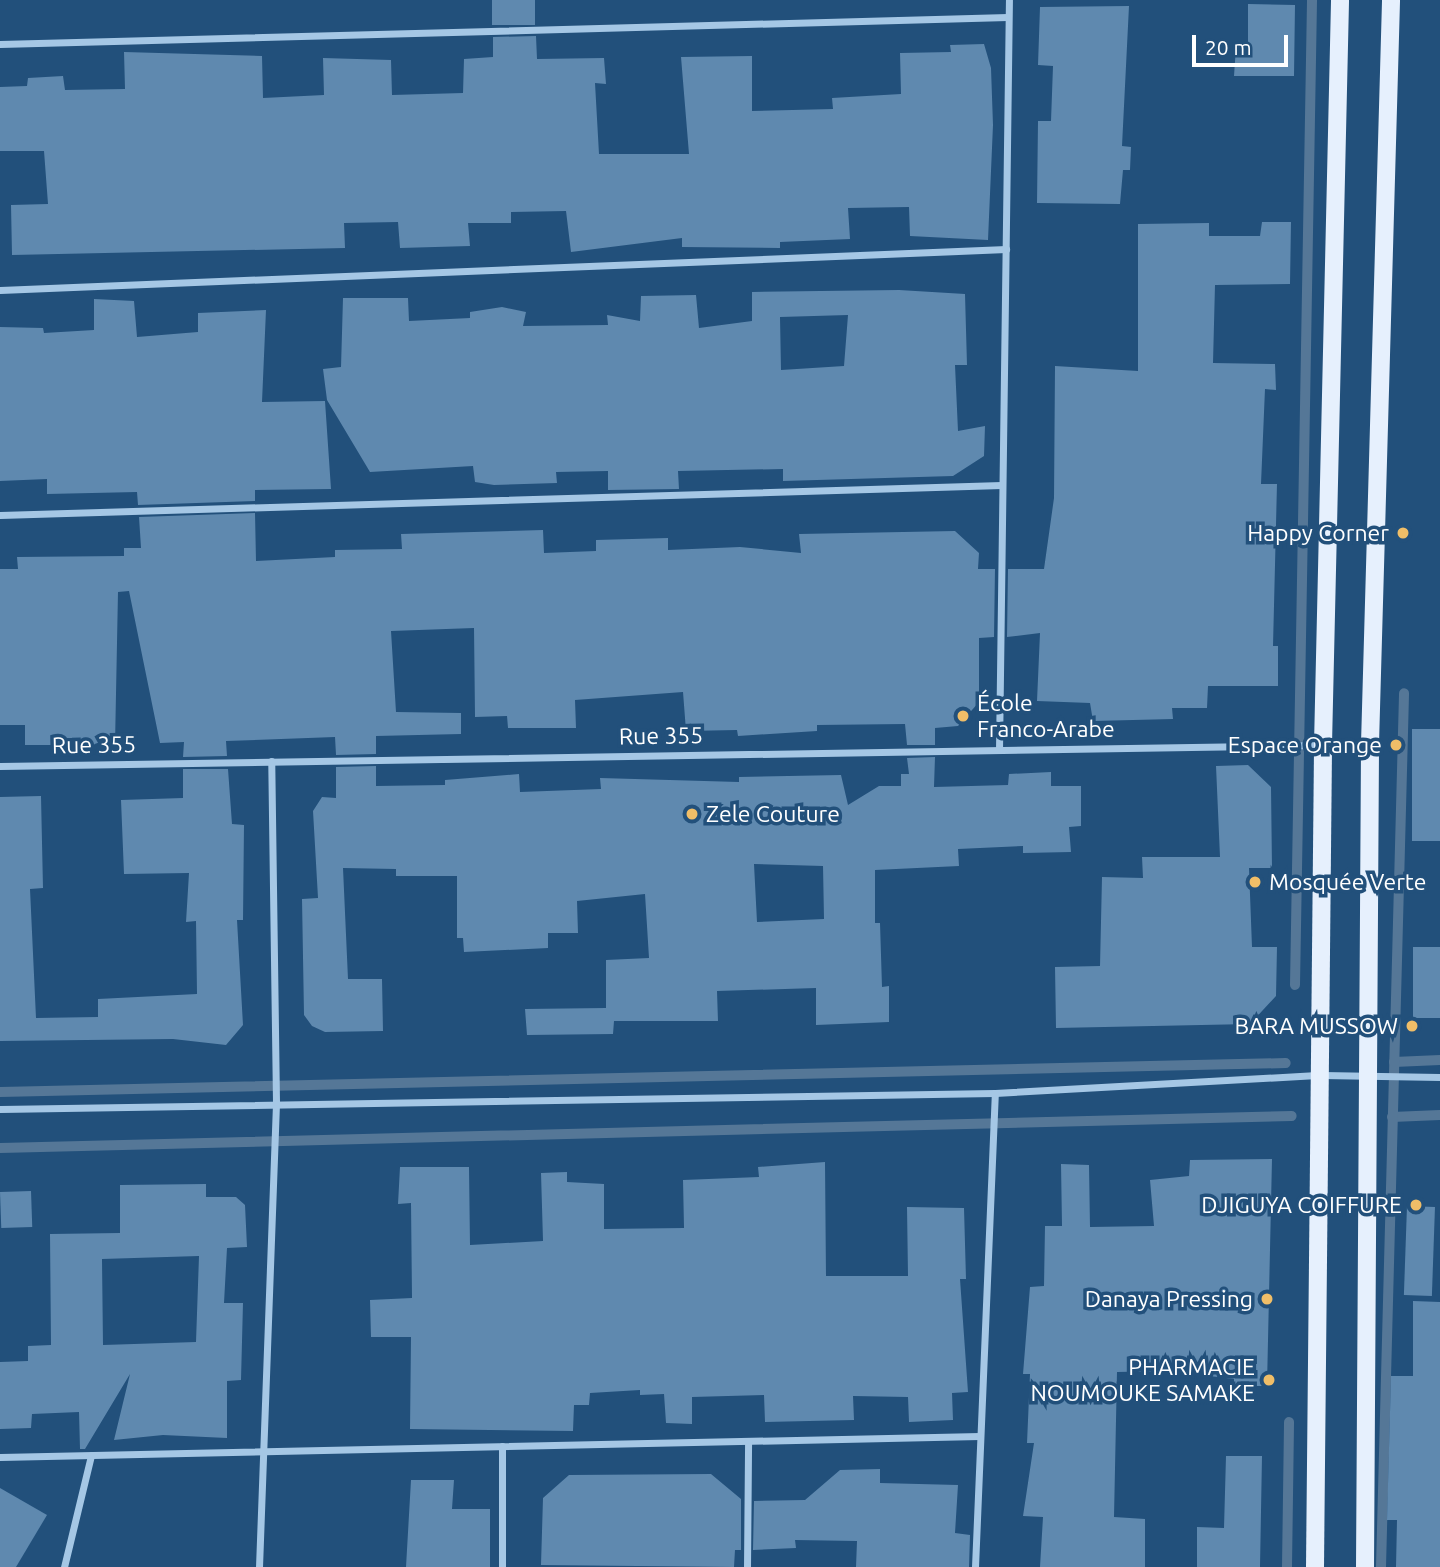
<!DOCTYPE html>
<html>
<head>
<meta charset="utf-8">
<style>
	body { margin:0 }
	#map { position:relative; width:1440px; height:1567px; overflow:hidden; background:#22507b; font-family:Ubuntu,sans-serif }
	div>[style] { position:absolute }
	.stream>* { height:10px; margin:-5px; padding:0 5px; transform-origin:5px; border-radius:5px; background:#557797 }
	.building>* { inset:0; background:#5f89af; transform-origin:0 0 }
	.minor>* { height:7px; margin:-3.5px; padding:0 3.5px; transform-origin:3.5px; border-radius:3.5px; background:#a5c7e5 }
	.primary>* { height:18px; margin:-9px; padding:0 9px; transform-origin:9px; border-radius:9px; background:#e6f0fd }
	.dots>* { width:19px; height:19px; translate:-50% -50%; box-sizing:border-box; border:4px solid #22507b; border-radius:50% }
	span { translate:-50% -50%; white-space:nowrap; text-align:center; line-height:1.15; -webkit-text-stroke:7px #22507b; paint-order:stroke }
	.poi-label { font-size:23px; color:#fff }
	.right { translate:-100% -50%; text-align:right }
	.left { translate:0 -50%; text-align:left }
	.street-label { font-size:23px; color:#fff }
	.scale { position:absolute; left:1192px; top:35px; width:96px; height:32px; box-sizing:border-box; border:4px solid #fff; border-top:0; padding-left:9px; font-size:21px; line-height:24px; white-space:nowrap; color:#fff; -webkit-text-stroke:5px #22507b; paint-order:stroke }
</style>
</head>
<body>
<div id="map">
	<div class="stream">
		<div style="left:1295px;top:985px;width:985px;rotate:-89.01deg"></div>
		<div style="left:1394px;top:1062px;width:46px;rotate:-2.5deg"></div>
		<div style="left:0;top:1092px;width:1286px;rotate:-1.29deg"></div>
		<div style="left:1392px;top:1117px;width:48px;rotate:-2.4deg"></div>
		<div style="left:0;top:1148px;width:1292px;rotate:-1.42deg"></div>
		<div style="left:1287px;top:1567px;width:145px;rotate:-89.2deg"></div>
		<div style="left:1381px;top:1567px;width:874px;rotate:-88.49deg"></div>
	</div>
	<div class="building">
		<div style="left:492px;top:0;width:43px;height:25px"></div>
		<div style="clip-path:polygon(1248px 4px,1295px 5px,1294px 76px,1234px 76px,1236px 46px,1248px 46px)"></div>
		<div style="clip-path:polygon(1129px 6px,1122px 146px,1131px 147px,1130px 170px,1123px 170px,1120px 204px,1037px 203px,1038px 121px,1051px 121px,1053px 66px,1038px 65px,1040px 7px)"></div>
		<div style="clip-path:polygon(536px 36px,537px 59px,604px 58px,606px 84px,595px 83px,599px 154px,689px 154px,681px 57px,752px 56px,752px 111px,833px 109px,832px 98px,901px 94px,900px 53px,951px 52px,950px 45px,984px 44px,991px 68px,993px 125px,988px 240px,910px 236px,909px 207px,848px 208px,850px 239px,780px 242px,780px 248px,682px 247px,682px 238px,571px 252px,566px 211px,511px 212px,511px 223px,468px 223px,470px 246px,400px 248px,398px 222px,344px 223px,345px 248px,12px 255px,11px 205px,48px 204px,44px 151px,0 151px,0 87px,27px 86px,28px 78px,63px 76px,65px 90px,125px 89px,124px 52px,262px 56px,263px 98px,324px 95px,323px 58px,391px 60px,392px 95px,463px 93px,464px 59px,493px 57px,493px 37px)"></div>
		<div style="clip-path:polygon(1262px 222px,1291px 222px,1290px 284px,1215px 285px,1213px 363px,1275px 364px,1276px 390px,1265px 389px,1261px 484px,1277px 484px,1273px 646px,1278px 646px,1278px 686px,1208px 686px,1207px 708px,1172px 708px,1173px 719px,1093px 721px,1090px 703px,1037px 701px,1040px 633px,1007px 637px,1008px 569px,1044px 569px,1054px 498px,1055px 366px,1138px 371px,1138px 224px,1209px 223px,1209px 236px,1260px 236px)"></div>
		<div style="clip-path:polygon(evenodd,899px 290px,965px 294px,967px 365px,955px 365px,958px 431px,985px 426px,984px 456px,953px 476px,783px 481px,783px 469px,678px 471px,679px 489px,608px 490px,608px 471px,556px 472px,557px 483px,494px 485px,475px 482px,473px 466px,370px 472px,327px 400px,323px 369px,341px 367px,343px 298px,408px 298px,409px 321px,470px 318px,470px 312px,502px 307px,526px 312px,523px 326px,608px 325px,607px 315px,640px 321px,641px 296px,696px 295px,699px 328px,752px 321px,752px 292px,899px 290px,848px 315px,844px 366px,781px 370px,780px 317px,848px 315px)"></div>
		<div style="clip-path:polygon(94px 299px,134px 301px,137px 337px,198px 332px,198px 313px,266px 310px,262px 402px,325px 401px,331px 489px,255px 490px,255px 501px,138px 505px,137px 492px,47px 494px,47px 479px,0 481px,0 327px,43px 328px,44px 333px,94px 330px)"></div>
		<div style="clip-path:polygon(255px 513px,256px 561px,335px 557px,335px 550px,402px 549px,401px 534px,543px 530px,544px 553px,596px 551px,596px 540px,668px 538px,668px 550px,740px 547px,801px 553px,799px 534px,955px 531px,979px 553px,978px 569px,995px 569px,994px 637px,979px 638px,979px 702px,958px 726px,935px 728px,935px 745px,907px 745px,905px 724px,817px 725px,817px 731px,738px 736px,737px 730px,686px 731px,683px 692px,575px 700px,576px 728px,508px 728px,507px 716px,475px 717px,474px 628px,391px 631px,396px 712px,461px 713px,461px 734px,376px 736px,376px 754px,336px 755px,335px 737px,226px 741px,227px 756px,183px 757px,184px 742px,160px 743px,129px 591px,118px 592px,115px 745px,25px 745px,25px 725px,0 725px,0 569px,18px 569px,17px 557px,124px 556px,124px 548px,141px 548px,139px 517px)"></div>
		<div style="left:1412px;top:729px;width:28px;height:112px"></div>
		<div style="clip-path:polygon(evenodd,935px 757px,934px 787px,1008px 785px,1009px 774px,1051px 772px,1051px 786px,1081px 786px,1081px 826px,1069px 827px,1071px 852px,1023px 853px,1023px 846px,958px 849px,959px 866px,875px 870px,875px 923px,880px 923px,882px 987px,889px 986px,889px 1022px,816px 1025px,816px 988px,717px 991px,718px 1021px,614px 1021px,613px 1034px,527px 1035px,525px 1009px,606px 1008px,606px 960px,649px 958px,645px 894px,577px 901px,578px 933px,548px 933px,548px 948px,464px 952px,463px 938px,457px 938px,457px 876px,396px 876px,396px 869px,343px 868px,348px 979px,382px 979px,383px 1031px,325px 1032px,312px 1026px,304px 1015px,302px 899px,318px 898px,313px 811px,322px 797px,336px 798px,336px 767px,376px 766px,376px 786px,445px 785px,445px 780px,519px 774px,520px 792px,601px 789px,600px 778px,739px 782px,739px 777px,841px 775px,848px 805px,879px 786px,901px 786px,901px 774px,909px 774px,907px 758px,935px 757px,754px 864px,823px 866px,824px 919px,757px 922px,754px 864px)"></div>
		<div style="clip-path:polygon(1248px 765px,1271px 787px,1272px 868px,1249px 868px,1252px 947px,1277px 947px,1276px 996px,1250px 1024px,1056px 1028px,1055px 967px,1100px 966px,1102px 877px,1143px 878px,1142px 857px,1220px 857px,1216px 766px)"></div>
		<div style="clip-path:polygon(183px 769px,228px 769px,232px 824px,244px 825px,243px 920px,237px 920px,243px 1025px,226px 1045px,173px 1039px,0 1041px,0 797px,41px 796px,43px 888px,30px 889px,36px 1018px,98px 1017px,98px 999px,197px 994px,196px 921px,186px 922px,189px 873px,124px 874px,121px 800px,183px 798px)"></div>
		<div style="left:1413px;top:947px;width:27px;height:71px"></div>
		<div style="clip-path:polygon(1272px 1159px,1267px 1386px,1234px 1386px,1234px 1379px,1168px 1371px,1117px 1372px,1114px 1517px,1145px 1519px,1145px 1567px,1040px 1567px,1043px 1517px,1023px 1516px,1034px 1443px,1027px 1443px,1030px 1374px,1023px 1374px,1030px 1287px,1044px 1286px,1045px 1226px,1062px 1226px,1061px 1164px,1089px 1165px,1090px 1227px,1154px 1226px,1150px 1180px,1189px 1176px,1190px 1160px)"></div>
		<div style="clip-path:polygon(825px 1162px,826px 1276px,908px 1276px,907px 1207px,964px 1208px,966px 1279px,960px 1279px,968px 1392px,952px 1393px,953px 1420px,909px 1422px,908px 1397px,853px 1396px,854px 1420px,765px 1422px,764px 1395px,692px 1397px,692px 1424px,666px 1423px,664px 1394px,640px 1395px,640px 1390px,590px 1393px,589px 1405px,574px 1405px,573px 1431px,410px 1429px,411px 1337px,371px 1337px,370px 1300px,412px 1298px,411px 1203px,398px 1204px,400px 1167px,469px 1167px,470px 1245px,543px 1241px,541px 1173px,567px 1172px,567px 1182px,604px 1184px,604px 1229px,684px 1228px,683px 1180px,759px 1177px,758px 1167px)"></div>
		<div style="clip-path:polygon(evenodd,206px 1184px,206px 1197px,236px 1197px,245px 1205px,247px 1247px,227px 1248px,224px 1303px,243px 1303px,241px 1380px,227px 1381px,227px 1438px,163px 1435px,114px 1440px,130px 1374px,85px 1449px,80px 1449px,79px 1412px,32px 1414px,31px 1428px,0 1429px,0 1362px,28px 1361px,28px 1346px,51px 1345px,50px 1234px,120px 1233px,120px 1185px,206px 1184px,199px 1256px,196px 1342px,103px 1345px,102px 1259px,199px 1256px)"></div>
		<div style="left:31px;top:1191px;width:36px;height:31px;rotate:88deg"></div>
		<div style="left:1407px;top:1206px;width:28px;height:89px;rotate:2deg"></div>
		<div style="clip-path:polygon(1413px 1301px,1440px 1302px,1440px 1567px,1396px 1567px,1397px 1520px,1387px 1520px,1391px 1376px,1413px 1376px)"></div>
		<div style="clip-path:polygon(1226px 1456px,1262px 1456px,1260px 1567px,1197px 1567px,1197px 1527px,1224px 1528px)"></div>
		<div style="clip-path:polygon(880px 1469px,880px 1483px,958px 1485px,955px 1533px,970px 1535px,969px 1567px,856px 1567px,857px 1541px,795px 1540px,796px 1548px,753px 1550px,754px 1501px,805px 1500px,840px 1470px)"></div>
		<div style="clip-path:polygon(711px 1474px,741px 1499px,741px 1550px,735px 1550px,734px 1567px,541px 1565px,543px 1498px,569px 1475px)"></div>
		<div style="clip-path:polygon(411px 1480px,454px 1480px,452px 1509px,490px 1509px,490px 1567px,406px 1567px)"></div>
		<div style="clip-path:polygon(0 1488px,47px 1515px,16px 1567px,0 1567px)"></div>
	</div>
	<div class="minor">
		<div style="left:0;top:44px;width:1008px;rotate:-1.53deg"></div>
		<div style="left:0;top:290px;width:1007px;rotate:-2.33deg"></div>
		<div style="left:0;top:515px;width:1002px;rotate:-1.71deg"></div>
		<div style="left:999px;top:750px;width:750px;rotate:-89.24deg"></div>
		<div style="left:0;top:766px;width:1322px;rotate:-0.91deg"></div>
		<div style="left:0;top:1109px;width:995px;rotate:-0.92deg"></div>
		<div style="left:995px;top:1093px;width:327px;rotate:-3.2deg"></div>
		<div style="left:1322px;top:1075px;width:118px;rotate:1deg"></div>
		<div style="left:0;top:1457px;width:980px;rotate:-1.23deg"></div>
		<div style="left:64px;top:1567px;width:115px;rotate:-76.4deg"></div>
		<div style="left:259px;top:1567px;width:465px;rotate:-87.9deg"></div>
		<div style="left:276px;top:1102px;width:341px;rotate:-90.8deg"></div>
		<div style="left:502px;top:1567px;width:121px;rotate:-90deg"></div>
		<div style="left:747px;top:1567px;width:126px;rotate:-89.5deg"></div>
		<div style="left:975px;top:1567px;width:474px;rotate:-87.6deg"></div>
	</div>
	<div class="primary">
		<div style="left:1315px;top:1567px;width:822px;rotate:-89.44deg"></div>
		<div style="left:1323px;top:745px;width:745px;rotate:-88.69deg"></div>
		<div style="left:1365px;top:1567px;width:823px;rotate:-89.65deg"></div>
		<div style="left:1370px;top:744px;width:744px;rotate:-88.38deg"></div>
	</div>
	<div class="dots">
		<div style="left:1403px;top:533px;background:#f0be68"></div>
		<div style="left:963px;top:716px;background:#f0be68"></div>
		<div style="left:1396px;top:745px;background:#f0be68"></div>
		<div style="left:692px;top:814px;background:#f0be68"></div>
		<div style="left:1255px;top:882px;background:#f0be68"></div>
		<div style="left:1412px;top:1026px;background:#f0be68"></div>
		<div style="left:1416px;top:1205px;background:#f0be68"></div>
		<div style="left:1267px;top:1299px;background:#f0be68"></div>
		<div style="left:1269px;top:1380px;background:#f0be68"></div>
	</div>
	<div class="poi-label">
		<span class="right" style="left:1389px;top:533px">Happy Corner</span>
		<span class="left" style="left:977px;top:716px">École<br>Franco-Arabe</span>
		<span class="right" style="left:1382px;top:745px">Espace Orange</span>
		<span class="left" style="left:706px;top:814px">Zele Couture</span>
		<span class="left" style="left:1269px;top:882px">Mosquée Verte</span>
		<span class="right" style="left:1398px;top:1026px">BARA MUSSOW</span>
		<span class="right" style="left:1402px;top:1205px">DJIGUYA COIFFURE</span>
		<span class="right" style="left:1253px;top:1299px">Danaya Pressing</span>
		<span class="right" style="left:1255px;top:1380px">PHARMACIE<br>NOUMOUKE SAMAKE</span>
	</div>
	<div class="street-label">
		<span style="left:661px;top:736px;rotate:-1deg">Rue 355</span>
		<span style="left:94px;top:745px;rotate:-1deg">Rue 355</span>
	</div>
	<div class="scale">20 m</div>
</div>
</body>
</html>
